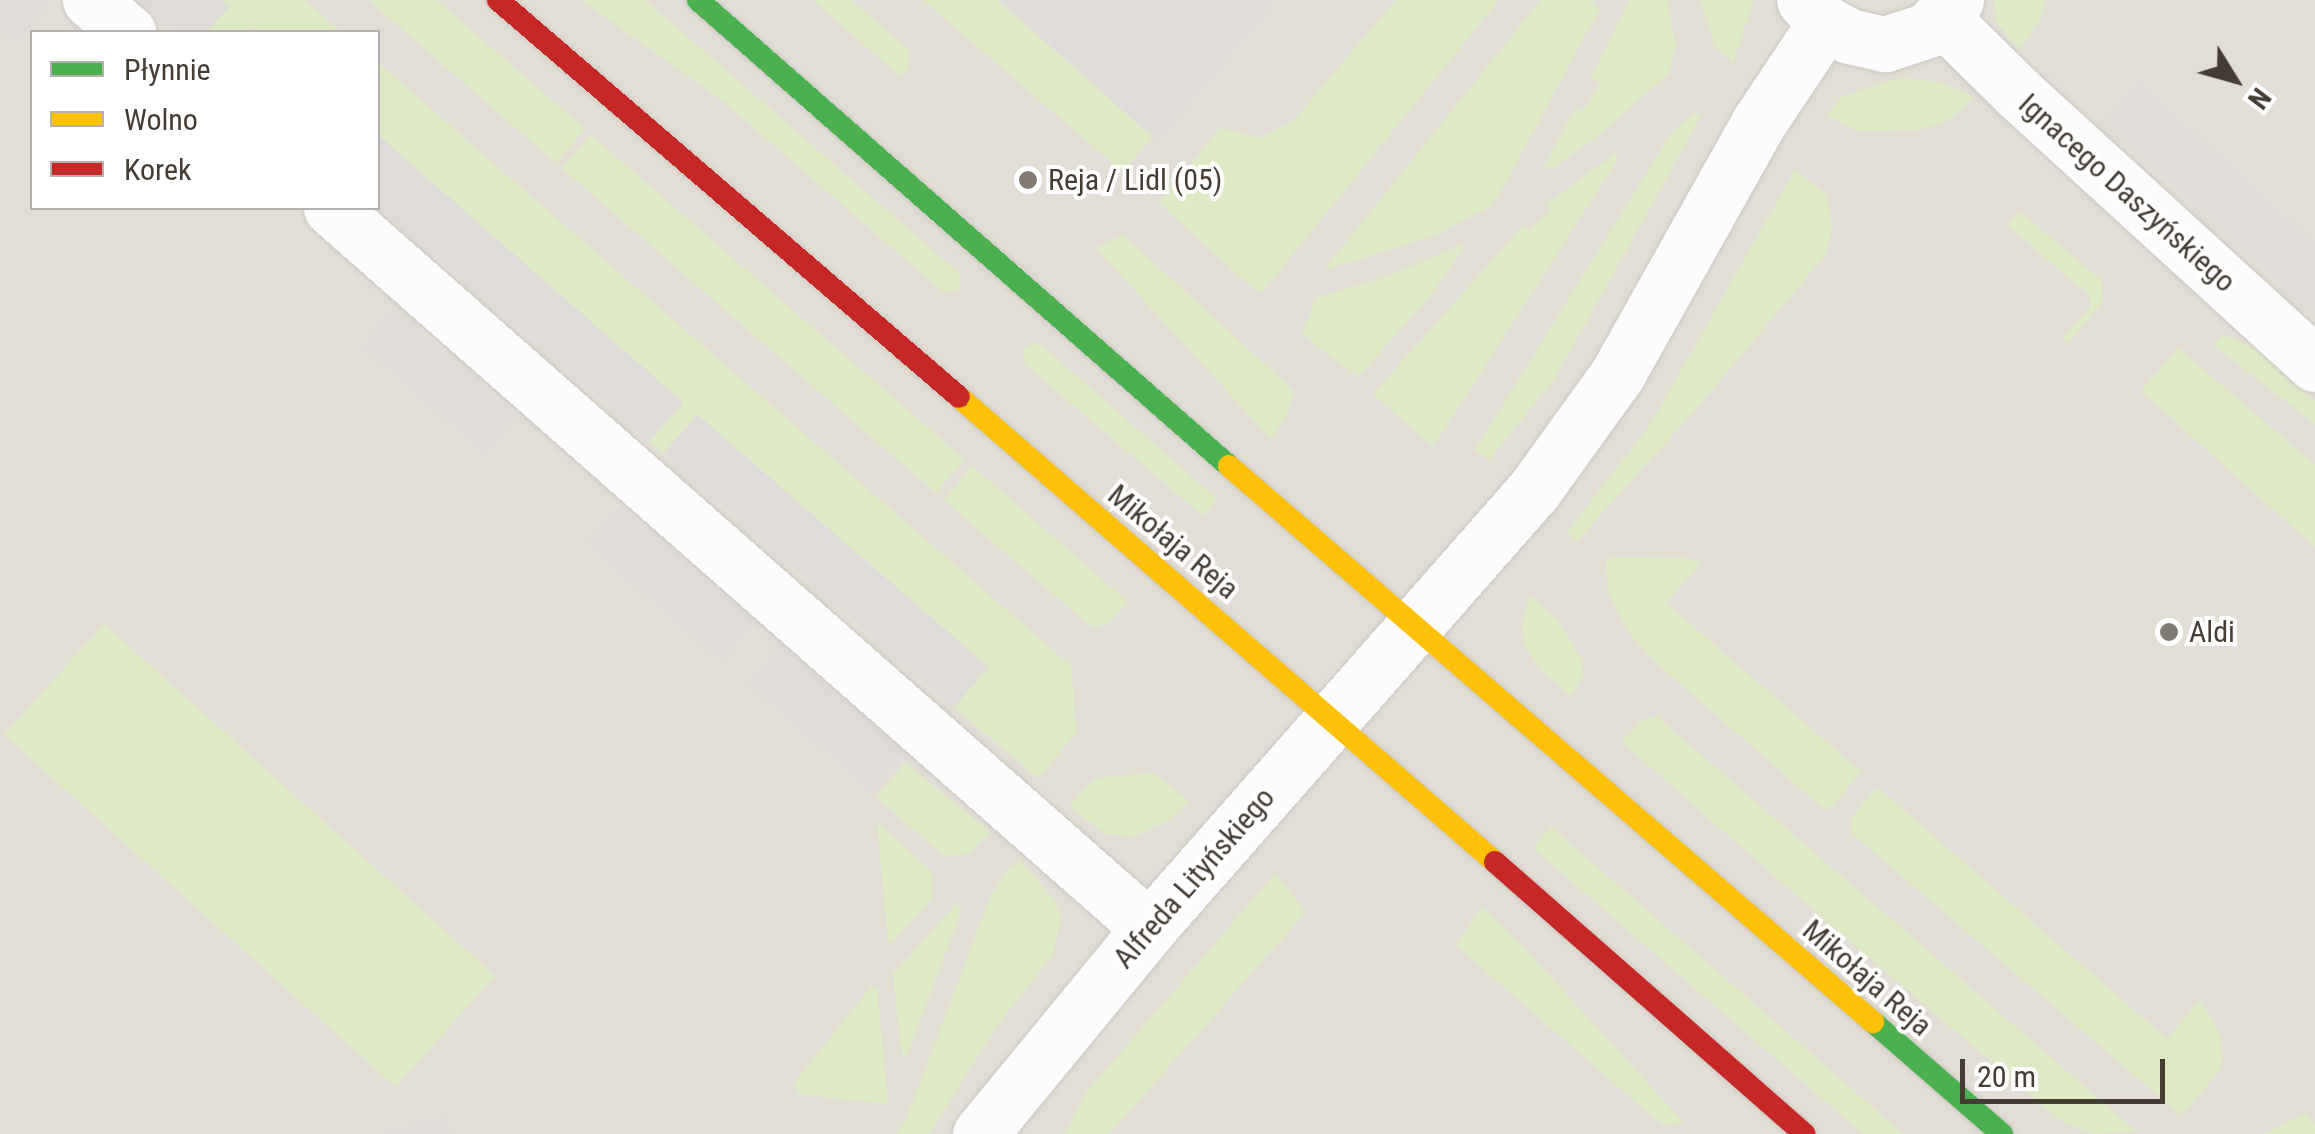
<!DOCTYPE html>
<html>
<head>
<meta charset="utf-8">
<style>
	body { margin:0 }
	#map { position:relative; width:2315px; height:1134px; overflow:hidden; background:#eeece8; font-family:"Roboto Condensed",sans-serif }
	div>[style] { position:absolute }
	.residential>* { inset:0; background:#e3ded5 }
	.green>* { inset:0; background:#deeac6; transform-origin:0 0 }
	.parking>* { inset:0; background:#dedbd8; transform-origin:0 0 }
	.roads { filter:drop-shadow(0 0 2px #cbc8c4) drop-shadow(0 0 2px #cbc8c4) }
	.street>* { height:55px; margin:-27.5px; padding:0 27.5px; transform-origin:27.5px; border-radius:27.5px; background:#fcfcfc }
	.fast>* { height:22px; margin:-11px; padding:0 11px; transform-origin:11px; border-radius:11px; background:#4caf50 }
	.slow>* { height:22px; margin:-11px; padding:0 11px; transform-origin:11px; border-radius:11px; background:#ffc107 }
	.jam>* { height:22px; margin:-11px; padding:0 11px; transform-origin:11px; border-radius:11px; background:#c62828 }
	.dots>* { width:28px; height:28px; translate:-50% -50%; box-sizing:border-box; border:5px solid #fff; border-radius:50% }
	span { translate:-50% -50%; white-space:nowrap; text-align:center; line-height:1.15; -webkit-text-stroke:8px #fff; paint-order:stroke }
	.poi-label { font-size:30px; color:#453d34 }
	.left { translate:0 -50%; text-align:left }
	.street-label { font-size:30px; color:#453d34 }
	.legend { position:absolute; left:30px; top:30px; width:350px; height:180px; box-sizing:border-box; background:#fff; border:2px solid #b5b1ae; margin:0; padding:12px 18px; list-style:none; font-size:30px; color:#453d34 }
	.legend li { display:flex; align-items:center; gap:20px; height:50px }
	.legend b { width:50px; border:2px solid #b5b1ae }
	.north { position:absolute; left:2185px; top:30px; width:100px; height:100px; -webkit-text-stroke:8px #fff; paint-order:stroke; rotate:127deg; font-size:28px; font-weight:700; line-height:40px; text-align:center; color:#453d34 }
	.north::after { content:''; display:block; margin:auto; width:35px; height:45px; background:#453d34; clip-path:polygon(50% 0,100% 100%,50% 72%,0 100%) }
	.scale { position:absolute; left:1960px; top:1059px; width:205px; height:45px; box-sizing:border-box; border:5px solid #453d34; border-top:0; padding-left:12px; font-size:30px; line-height:35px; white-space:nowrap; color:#453d34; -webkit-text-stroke:8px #fff; paint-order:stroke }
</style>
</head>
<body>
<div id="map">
	<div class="residential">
		<div style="clip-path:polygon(evenodd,0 0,2315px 0,2315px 1134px,0 1134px,0 0,32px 32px,378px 32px,378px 208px,32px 208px,32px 32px)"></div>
	</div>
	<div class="green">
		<div style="clip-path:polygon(222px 0,304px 0,342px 32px,259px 32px,251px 26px,245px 32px,207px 32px,229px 7px)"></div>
		<div style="clip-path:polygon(369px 0,436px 0,585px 129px,556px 163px)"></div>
		<div style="clip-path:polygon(581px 0,645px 0,961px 275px,959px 290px,943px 292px,724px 102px)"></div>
		<div style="clip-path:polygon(813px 0,851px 0,909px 50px,908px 69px,901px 77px)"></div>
		<div style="clip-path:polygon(923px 0,997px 0,1152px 137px,1123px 172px)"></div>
		<div style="clip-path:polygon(1396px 0,1499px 0,1263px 291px,1256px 291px,1159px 203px,1220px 128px,1260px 138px,1294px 120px)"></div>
		<div style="clip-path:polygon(1541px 0,1595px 0,1593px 5px,1600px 8px,1500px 193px,1489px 207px,1436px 235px,1324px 270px)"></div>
		<div style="clip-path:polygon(1629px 0,1667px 0,1676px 48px,1669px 73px,1600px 134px,1554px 168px,1543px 168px,1576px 107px,1583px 111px,1600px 84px,1591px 78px)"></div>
		<div style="clip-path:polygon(1700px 0,1754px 0,1733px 62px,1716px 48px)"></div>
		<div style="clip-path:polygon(1993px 0,2046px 0,2040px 21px,2019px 50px,1997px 23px)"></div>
		<div style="clip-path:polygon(378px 63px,1072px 667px,1076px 733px,1038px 778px,953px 706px,988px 666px,697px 415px,663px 453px,649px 441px,683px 402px,378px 135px)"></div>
		<div style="clip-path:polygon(1900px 78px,1940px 82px,1973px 97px,1952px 119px,1920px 130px,1856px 131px,1826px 115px,1843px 96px)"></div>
		<div style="clip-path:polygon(1695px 113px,1701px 116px,1578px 337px,1552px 382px,1489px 460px,1475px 450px,1672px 132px)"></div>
		<div style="left:591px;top:135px;width:495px;height:44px;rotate:41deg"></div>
		<div style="clip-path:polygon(1616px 153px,1618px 159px,1433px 447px,1373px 394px,1523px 226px,1529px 231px,1551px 211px,1547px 204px)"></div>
		<div style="clip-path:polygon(1795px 170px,1826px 195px,1832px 227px,1827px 253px,1696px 409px,1577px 541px,1567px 532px,1650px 425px)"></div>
		<div style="clip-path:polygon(2020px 212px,2101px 280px,2103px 301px,2068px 343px,2062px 339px,2090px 308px,2090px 296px,2007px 225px)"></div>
		<div style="clip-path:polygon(1123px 235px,1294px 391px,1289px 411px,1271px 439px,1096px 248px)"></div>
		<div style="clip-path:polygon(1467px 243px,1430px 296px,1358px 377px,1302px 334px,1316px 298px,1386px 277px)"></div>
		<div style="clip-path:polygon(2223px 335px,2252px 347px,2315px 401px,2315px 424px,2213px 345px)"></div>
		<div style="clip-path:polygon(1033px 343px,1042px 346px,1217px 499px,1203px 516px,1025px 364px,1023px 349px)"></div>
		<div style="clip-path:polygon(2178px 348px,2315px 465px,2315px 547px,2141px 391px)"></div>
		<div style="clip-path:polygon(972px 466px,1128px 602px,1110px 622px,1094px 629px,944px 500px)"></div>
		<div style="clip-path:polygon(1616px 557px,1688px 558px,1701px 564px,1666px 603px,1861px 772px,1830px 809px,1824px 809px,1653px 660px,1629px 633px,1608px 592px,1606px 561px)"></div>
		<div style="clip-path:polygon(1529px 595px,1558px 620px,1582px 661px,1583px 677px,1571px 696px,1541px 670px,1525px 647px,1522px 628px)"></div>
		<div style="left:104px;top:624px;width:526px;height:149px;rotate:42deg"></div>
		<div style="clip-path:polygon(1656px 716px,1935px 957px,2137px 1132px,2092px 1134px,2060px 1120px,1811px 908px,1622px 742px,1642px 720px)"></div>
		<div style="clip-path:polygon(905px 763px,990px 832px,970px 853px,945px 857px,876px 797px)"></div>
		<div style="clip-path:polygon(1153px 773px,1189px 801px,1166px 822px,1134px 837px,1104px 833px,1069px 806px,1095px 778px)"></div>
		<div style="clip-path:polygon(1877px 787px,2167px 1039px,2200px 1000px,2219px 1032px,2222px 1060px,2217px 1074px,2181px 1115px,1855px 836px,1850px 828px,1853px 816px)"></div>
		<div style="clip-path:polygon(877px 822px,931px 871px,932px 899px,892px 942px,888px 942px)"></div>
		<div style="clip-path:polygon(1551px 827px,1757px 1006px,1903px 1134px,1863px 1134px,1533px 848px)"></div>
		<div style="clip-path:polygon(1020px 861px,1055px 901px,1061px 918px,1053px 954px,999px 1023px,929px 1134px,896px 1134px,907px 1118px,991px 895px,1007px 870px)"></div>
		<div style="clip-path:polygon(1275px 874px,1306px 912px,1109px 1134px,1065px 1134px,1086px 1093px)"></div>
		<div style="clip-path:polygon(957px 903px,962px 909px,908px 1053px,902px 1057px,893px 974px)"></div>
		<div style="clip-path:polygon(1482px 907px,1525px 949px,1684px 1123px,1662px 1125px,1456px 945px)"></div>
		<div style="clip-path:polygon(870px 988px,877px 988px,888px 1104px,797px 1094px,795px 1082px)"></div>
		<div style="clip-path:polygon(2306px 1114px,2315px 1125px,2315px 1134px,2262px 1134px)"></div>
	</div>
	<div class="parking">
		<div style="clip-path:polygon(0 0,40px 0,47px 6px,15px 43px,0 30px)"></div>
		<div style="clip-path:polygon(140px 0,222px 0,230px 7px,207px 32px,178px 32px)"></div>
		<div style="clip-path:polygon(1000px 0,1276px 0,1158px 141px)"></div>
		<div style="clip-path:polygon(2140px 83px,2315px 244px,2315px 313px,2106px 120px)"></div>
		<div style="clip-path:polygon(378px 135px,684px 403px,649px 441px,378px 206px)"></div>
		<div style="left:394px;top:309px;width:163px;height:49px;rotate:41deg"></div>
		<div style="left:698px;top:415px;width:385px;height:52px;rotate:41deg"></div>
		<div style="left:620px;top:506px;width:178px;height:50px;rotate:41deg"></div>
		<div style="left:780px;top:645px;width:166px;height:50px;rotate:41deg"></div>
		<div style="clip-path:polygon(446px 1117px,451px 1134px,384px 1134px,384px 1132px)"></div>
	</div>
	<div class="roads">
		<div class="street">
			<div style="left:90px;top:0;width:50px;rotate:40.1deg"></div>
			<div style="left:1804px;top:0;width:31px;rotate:48deg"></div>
			<div style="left:1825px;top:23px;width:27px;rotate:28deg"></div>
			<div style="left:1849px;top:36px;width:37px;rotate:13deg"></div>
			<div style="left:1885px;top:44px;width:45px;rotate:-18deg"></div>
			<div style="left:1928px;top:30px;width:41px;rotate:-47deg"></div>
			<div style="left:1942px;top:18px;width:107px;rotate:44.6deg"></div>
			<div style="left:2018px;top:93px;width:402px;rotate:42.4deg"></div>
			<div style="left:331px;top:208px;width:1090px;rotate:41.35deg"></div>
			<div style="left:980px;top:1134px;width:266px;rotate:-50.6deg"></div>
			<div style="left:1149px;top:928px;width:583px;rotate:-48.68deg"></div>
			<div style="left:1534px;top:490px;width:142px;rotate:-54.2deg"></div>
			<div style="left:1617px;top:375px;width:290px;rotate:-60.7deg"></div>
			<div style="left:1759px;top:122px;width:119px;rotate:-56.3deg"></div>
		</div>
		<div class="fast">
			<div style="left:698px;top:0;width:706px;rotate:41.27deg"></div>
			<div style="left:1873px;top:1022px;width:171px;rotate:41deg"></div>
		</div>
		<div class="slow">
			<div style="left:959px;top:397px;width:710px;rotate:40.94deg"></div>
			<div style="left:1229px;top:466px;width:851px;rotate:40.81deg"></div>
		</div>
		<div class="jam">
			<div style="left:498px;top:0;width:608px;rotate:40.73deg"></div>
			<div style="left:1495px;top:862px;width:412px;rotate:41.3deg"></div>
		</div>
	</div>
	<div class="dots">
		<div style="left:1028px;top:180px;background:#807a73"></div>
		<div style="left:2169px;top:632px;background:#807a73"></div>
	</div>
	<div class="poi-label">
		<span class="left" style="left:1048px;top:180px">Reja / Lidl (05)</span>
		<span class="left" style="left:2189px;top:632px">Aldi</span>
	</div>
	<div class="street-label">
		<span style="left:2127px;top:193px;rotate:42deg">Ignacego Daszyńskiego</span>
		<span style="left:1173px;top:542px;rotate:40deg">Mikołaja Reja</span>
		<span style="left:1194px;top:878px;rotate:-49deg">Alfreda Lityńskiego</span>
		<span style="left:1867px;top:978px;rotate:41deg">Mikołaja Reja</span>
	</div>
	<ul class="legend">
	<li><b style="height:12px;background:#4caf50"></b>Płynnie</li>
	<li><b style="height:12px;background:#ffc107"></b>Wolno</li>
	<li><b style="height:12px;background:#c62828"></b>Korek</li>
	</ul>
	<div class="north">N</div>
	<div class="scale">20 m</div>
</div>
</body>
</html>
